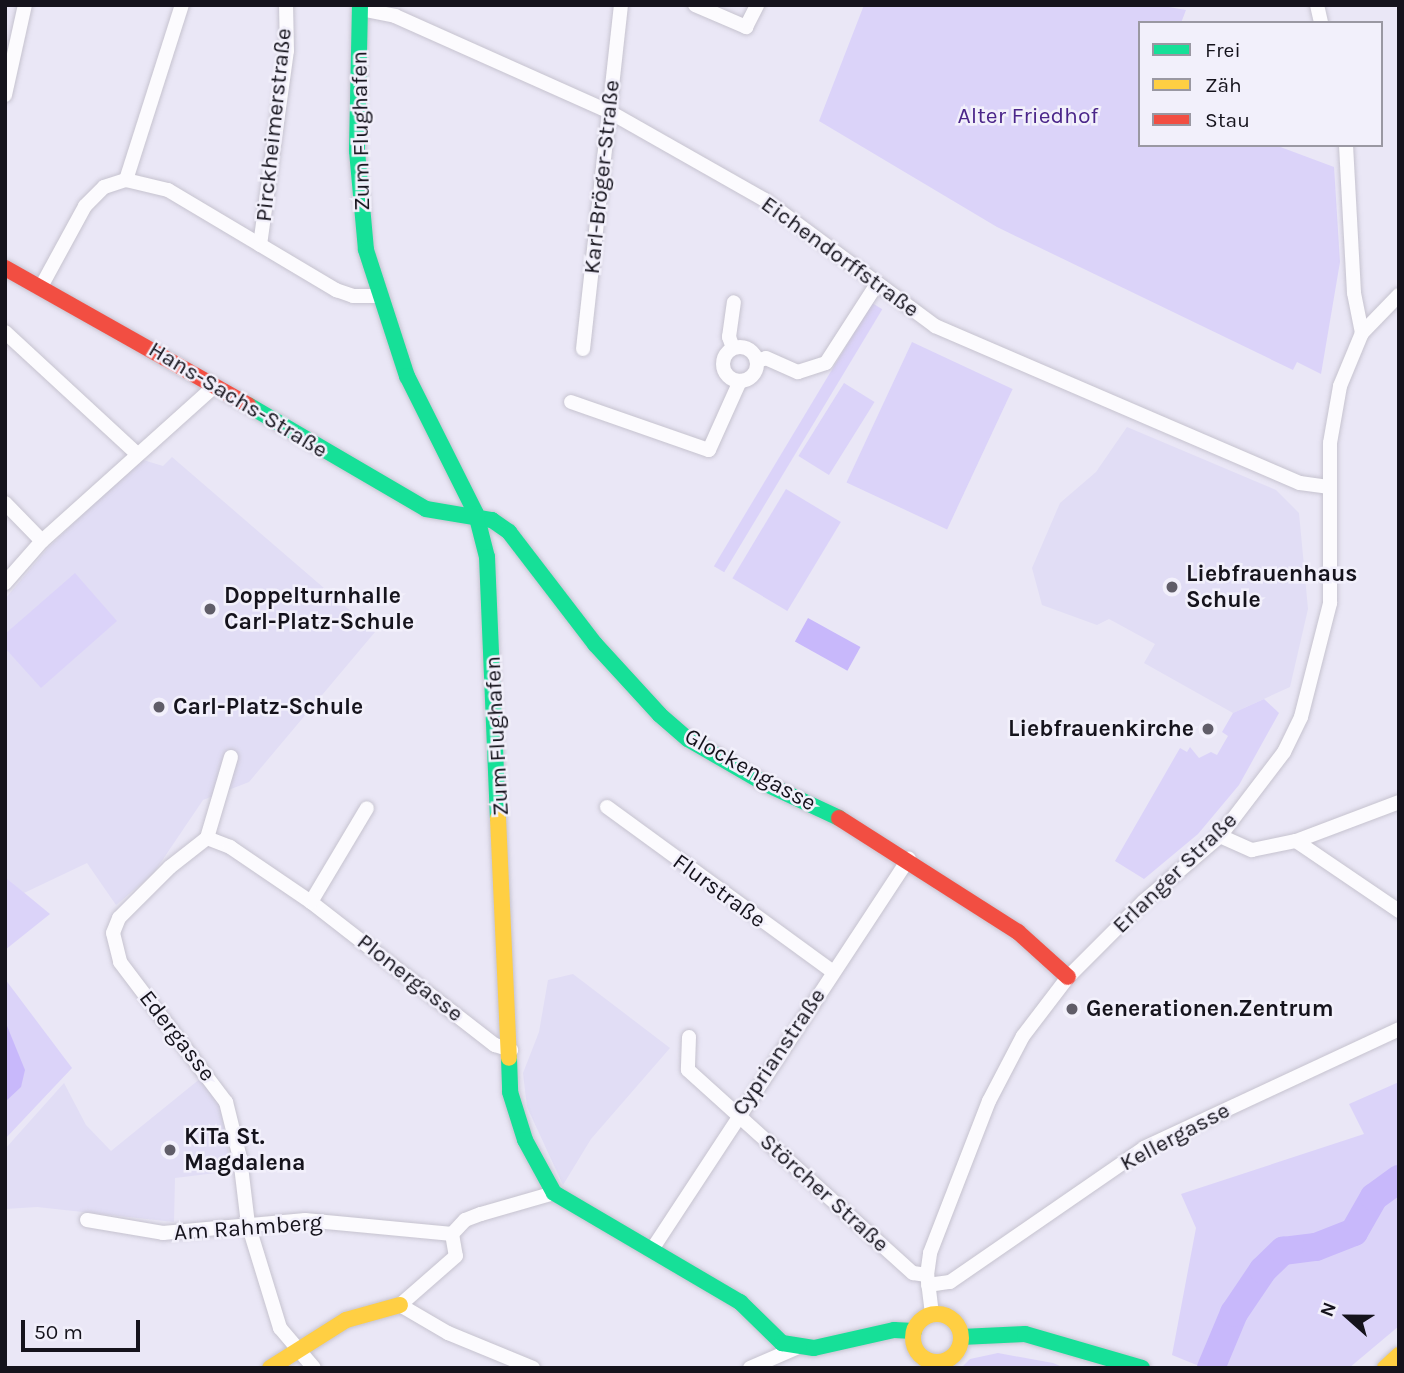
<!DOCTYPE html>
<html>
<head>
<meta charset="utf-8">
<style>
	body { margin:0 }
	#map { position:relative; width:1404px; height:1373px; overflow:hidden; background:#eae7f6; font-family:Karla,sans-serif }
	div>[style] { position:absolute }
	.built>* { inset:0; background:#e1ddf5 }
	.green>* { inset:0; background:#dbd3f9; transform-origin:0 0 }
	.water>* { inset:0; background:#c8b8fb; transform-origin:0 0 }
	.river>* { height:28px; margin:-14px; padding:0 14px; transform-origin:14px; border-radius:14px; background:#c8b8fb }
	.roads { filter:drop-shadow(0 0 2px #c6c3cf) drop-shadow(0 0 2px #c6c3cf) }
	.street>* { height:14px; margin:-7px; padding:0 7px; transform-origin:7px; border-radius:7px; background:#fcfbfe }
	.street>.ring { margin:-7px; padding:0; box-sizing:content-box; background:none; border:14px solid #fcfbfe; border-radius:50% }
	.fast>* { height:16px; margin:-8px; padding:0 8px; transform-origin:8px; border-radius:8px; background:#16e098 }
	.slow>* { height:16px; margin:-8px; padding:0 8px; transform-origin:8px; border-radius:8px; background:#ffcf43 }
	.slow>.ring { margin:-8px; padding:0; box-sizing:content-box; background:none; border:16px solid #ffcf43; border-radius:50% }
	.jam>* { height:16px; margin:-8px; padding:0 8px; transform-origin:8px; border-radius:8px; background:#f24e42 }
	.dots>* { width:19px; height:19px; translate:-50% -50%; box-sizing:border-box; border:4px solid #f2f0fb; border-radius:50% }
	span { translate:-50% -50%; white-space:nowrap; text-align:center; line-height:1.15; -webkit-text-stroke:5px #f2f0fb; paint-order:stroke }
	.park-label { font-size:23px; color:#4b268a }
	.street-label { font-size:23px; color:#15131c }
	.poi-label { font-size:23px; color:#15131c; font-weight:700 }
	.left { translate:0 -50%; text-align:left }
	.right { translate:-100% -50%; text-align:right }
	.frame { position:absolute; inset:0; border:7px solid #15131c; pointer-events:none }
	.legend { position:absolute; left:1138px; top:21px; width:245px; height:126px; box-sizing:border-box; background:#f2f0fb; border:2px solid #9a98a2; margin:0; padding:9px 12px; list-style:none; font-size:21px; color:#15131c }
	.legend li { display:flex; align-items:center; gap:14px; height:35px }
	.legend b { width:35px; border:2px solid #9a98a2 }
	.north { position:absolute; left:1313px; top:1282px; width:70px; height:70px; -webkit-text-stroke:5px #f2f0fb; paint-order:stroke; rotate:291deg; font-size:19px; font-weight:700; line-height:28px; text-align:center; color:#15131c }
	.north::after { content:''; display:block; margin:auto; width:24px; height:32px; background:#15131c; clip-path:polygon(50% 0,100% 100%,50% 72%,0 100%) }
	.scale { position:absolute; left:21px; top:1320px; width:119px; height:32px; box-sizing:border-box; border:4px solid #15131c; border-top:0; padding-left:9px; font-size:21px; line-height:24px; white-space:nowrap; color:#15131c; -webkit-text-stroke:5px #f2f0fb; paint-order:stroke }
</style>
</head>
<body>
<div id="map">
	<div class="built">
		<div style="clip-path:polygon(1127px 427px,1276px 490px,1299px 513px,1308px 609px,1290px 687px,1233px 713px,1144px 663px,1155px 644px,1109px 619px,1097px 625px,1042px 605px,1032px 568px,1060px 503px,1096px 472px)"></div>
		<div style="clip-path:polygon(172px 457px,375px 632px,249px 782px,203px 800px,153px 874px,116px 905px,87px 863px,24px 893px,5px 877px,5px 599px,48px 548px,140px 459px,163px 466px)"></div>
		<div style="clip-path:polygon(573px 974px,670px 1048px,591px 1139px,563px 1185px,527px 1107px,523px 1073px,539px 1032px,548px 980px)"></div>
		<div style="clip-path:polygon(201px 1078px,219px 1101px,232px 1171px,175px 1178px,174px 1222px,37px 1207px,5px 1209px,5px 1149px,64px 1083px,86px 1125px,111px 1151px)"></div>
	</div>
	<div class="green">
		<div style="clip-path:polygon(864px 5px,1157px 5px,1186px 10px,1181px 23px,1140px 23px,1140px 145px,1275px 145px,1334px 167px,1340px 262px,1321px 374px,1297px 362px,1293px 370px,997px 227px,819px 121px)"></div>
		<div style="left:872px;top:303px;width:12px;height:307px;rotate:31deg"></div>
		<div style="left:912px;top:342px;width:111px;height:155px;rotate:25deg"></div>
		<div style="left:844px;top:383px;width:36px;height:86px;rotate:32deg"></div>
		<div style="left:786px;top:489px;width:64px;height:104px;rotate:31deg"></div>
		<div style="clip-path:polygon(75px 573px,117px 621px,41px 688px,5px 648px,5px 634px)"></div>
		<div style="clip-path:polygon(1264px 699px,1279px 713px,1239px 785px,1198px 834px,1144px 879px,1115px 861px,1180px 748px,1187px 752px,1190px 747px,1199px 758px,1211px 752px,1217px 755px,1228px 736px,1222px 732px,1233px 713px)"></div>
		<div style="clip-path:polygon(5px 877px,50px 914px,5px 950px)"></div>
		<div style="clip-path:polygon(5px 979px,72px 1068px,5px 1139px)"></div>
		<div style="clip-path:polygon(1399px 1082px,1399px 1326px,1349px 1368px,1204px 1368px,1172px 1355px,1196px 1228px,1181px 1194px,1364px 1134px,1349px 1104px)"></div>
		<div style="clip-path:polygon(998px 1353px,1053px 1363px,1065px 1368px,961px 1368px,970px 1359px)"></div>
	</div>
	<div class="water">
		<div style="left:808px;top:618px;width:60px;height:27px;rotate:29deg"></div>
		<div style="clip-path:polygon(5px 1021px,25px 1070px,21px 1087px,5px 1102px)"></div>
	</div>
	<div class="river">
		<div style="left:1211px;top:1368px;width:60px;rotate:-67.3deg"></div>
		<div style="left:1234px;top:1313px;width:52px;rotate:-56deg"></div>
		<div style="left:1263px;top:1270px;width:28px;rotate:-44deg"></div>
		<div style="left:1283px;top:1251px;width:33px;rotate:-7deg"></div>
		<div style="left:1316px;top:1247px;width:41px;rotate:-21.5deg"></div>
		<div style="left:1354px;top:1232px;width:40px;rotate:-60.3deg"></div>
		<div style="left:1374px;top:1197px;width:31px;rotate:-36deg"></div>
	</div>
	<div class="roads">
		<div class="street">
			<div style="left:695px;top:5px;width:56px;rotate:23.3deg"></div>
			<div style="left:746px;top:27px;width:25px;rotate:-63deg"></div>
			<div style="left:1317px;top:5px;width:18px;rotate:77deg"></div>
			<div style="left:360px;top:9px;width:36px;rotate:11deg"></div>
			<div style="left:395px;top:16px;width:235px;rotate:24.1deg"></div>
			<div style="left:610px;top:112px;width:178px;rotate:29.6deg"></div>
			<div style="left:765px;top:200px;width:212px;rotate:36.5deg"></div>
			<div style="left:935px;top:326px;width:397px;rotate:23.3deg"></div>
			<div style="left:1300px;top:483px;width:30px;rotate:8deg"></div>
			<div style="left:5px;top:95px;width:92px;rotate:-77.5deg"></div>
			<div style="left:1346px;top:145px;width:148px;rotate:86.9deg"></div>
			<div style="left:1354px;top:293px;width:41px;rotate:78.7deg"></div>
			<div style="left:126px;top:180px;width:184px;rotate:-72.3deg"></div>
			<div style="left:260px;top:245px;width:196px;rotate:-82.1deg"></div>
			<div style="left:287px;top:51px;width:46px;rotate:-91.2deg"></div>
			<div style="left:42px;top:285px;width:90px;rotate:-61.4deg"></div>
			<div style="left:85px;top:206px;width:27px;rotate:-45deg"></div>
			<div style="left:104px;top:187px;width:23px;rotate:-18deg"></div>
			<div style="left:126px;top:180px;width:43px;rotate:13.4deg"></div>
			<div style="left:168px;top:190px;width:196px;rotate:30.8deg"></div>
			<div style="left:336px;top:290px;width:18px;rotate:19deg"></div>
			<div style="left:353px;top:296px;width:25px"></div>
			<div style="left:5px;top:332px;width:180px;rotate:42.7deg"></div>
			<div class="ring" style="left:723px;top:347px;width:20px;height:20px"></div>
			<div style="left:733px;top:348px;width:12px;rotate:-110deg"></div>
			<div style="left:729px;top:337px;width:35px;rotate:-82deg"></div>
			<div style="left:583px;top:349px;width:346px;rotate:-83.7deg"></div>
			<div style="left:757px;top:361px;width:9px;rotate:-18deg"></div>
			<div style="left:766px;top:358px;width:35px;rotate:24deg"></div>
			<div style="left:798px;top:372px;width:29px;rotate:-18deg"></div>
			<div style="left:826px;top:363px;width:94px;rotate:-57.2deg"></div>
			<div style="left:571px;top:402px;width:146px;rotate:19.2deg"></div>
			<div style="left:709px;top:450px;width:76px;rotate:-65.8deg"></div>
			<div style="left:5px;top:503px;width:53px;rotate:45.8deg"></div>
			<div style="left:5px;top:583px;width:56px;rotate:-48.6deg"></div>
			<div style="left:42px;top:541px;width:232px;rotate:-41.9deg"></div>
			<div style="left:231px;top:757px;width:84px;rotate:106.5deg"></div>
			<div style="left:207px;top:838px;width:47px;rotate:141.9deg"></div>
			<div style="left:170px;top:867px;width:72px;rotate:135deg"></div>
			<div style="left:119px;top:918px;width:16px;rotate:112deg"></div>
			<div style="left:113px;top:933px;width:30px;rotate:76deg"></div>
			<div style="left:120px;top:962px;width:176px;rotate:52.9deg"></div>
			<div style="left:226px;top:1102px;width:58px;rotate:76deg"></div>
			<div style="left:240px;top:1158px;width:66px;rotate:83.1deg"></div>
			<div style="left:248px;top:1224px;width:109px;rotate:72.9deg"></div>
			<div style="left:280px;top:1328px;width:52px;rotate:49.6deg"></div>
			<div style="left:607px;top:807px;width:280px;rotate:36.1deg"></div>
			<div style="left:1220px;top:836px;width:35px;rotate:24deg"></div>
			<div style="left:1252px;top:850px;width:45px;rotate:-11.6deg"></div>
			<div style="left:1296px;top:841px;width:110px;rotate:-20.7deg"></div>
			<div style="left:207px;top:838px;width:25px;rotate:21deg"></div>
			<div style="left:230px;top:847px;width:98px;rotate:34.2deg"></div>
			<div style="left:311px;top:902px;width:233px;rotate:37.9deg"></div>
			<div style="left:495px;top:1045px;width:17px;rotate:17deg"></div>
			<div style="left:1296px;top:841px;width:125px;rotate:34.2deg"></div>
			<div style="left:311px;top:902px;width:109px;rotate:-59.2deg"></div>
			<div style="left:689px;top:1037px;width:33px;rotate:92deg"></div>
			<div style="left:688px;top:1070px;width:303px;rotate:42.1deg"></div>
			<div style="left:913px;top:1273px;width:14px;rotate:8deg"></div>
			<div style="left:87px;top:1220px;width:77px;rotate:9.7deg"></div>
			<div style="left:163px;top:1233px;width:143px;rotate:-5.2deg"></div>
			<div style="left:305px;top:1220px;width:148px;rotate:5.4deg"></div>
			<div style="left:452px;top:1234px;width:22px;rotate:80deg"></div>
			<div style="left:456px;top:1256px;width:74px;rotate:138.8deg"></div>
			<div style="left:400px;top:1305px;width:56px;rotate:30.3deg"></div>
			<div style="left:448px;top:1333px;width:92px;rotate:22.4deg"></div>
			<div style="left:452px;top:1234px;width:19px;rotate:-47deg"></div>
			<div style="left:465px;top:1220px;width:17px;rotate:-21deg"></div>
			<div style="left:481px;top:1214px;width:76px;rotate:-16deg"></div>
			<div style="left:653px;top:1248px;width:466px;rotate:-56.7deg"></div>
			<div style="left:928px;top:1285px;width:22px;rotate:-8deg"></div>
			<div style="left:950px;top:1282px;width:236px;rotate:-34.6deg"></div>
			<div style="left:1144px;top:1148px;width:281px;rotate:-25deg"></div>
			<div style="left:932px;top:1314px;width:39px;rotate:-97deg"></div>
			<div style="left:927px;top:1275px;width:22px;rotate:-82deg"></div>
			<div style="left:930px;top:1253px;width:163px;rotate:-68.8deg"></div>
			<div style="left:989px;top:1101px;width:73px;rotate:-62.4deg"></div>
			<div style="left:1023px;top:1036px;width:74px;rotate:-52.7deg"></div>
			<div style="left:1068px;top:977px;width:107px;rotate:-45deg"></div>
			<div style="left:1144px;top:901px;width:100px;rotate:-40.5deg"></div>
			<div style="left:1220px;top:836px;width:106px;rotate:-52.7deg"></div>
			<div style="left:1284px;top:752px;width:39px;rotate:-64deg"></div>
			<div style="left:1301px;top:717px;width:118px;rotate:-75.7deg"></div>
			<div style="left:1330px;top:603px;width:160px;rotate:-90deg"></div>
			<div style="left:1330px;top:443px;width:58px;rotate:-80deg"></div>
			<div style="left:1340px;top:386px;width:57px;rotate:-67.5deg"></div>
			<div style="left:1362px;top:333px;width:53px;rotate:-45.8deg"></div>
			<div style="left:750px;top:1368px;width:50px;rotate:-23.5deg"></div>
			<div style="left:932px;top:1368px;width:7px;rotate:-63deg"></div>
		</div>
		<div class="fast">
			<div style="left:360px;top:5px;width:146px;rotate:91.2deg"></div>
			<div style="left:357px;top:151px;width:99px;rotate:84.8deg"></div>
			<div style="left:366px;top:250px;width:133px;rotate:72deg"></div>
			<div style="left:407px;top:376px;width:154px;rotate:63.4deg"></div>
			<div style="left:476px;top:514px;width:44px;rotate:75.7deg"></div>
			<div style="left:487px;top:557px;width:261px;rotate:87.6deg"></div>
			<div style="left:248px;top:405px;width:206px;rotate:30.3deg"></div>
			<div style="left:426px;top:509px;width:67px;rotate:9.5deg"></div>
			<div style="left:492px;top:520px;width:21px;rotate:35deg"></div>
			<div style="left:509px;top:532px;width:141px;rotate:52.5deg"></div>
			<div style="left:595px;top:644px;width:96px;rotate:47.5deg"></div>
			<div style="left:660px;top:715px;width:37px;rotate:41deg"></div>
			<div style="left:688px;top:739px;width:88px;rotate:30.1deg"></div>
			<div style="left:764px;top:783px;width:83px;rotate:25deg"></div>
			<div style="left:509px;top:1058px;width:34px;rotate:88deg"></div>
			<div style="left:510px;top:1092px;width:50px;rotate:72.6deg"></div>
			<div style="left:525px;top:1140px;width:60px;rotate:61.3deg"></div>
			<div style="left:554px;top:1193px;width:216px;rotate:30.4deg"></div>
			<div style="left:740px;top:1302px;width:59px;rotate:44.3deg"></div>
			<div style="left:782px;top:1343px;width:32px;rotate:9deg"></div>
			<div style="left:814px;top:1348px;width:82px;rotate:-12.7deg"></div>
			<div style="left:894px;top:1330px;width:20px;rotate:3deg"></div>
			<div style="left:961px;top:1337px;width:64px;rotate:-2.7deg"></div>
			<div style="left:1025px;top:1334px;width:122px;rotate:16.2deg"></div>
		</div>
		<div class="slow">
			<div style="left:498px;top:818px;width:240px;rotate:87.4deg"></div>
			<div class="ring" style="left:913px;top:1314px;width:32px;height:32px"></div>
			<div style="left:270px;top:1368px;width:90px;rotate:-32.3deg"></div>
			<div style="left:346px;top:1320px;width:56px;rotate:-15.5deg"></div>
			<div style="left:1385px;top:1368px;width:19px;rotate:-43deg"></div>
		</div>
		<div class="jam">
			<div style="left:5px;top:268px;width:279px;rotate:29.4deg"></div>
			<div style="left:839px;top:818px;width:212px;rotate:32.5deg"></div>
			<div style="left:1018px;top:932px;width:67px;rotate:42deg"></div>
		</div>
	</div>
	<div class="dots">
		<div style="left:1172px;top:587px;background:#605d68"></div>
		<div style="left:210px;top:609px;background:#605d68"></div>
		<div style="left:159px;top:707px;background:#605d68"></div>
		<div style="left:1208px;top:729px;background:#605d68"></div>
		<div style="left:1072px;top:1009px;background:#605d68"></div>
		<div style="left:170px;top:1150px;background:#605d68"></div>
	</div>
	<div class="park-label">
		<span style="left:1028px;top:116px">Alter Friedhof</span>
	</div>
	<div class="street-label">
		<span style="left:274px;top:125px;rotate:-84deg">Pirckheimerstraße</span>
		<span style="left:361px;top:131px;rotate:-91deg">Zum Flughafen</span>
		<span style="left:602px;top:177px;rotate:-84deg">Karl-Bröger-Straße</span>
		<span style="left:840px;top:257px;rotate:36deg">Eichendorffstraße</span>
		<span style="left:238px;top:400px;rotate:31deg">Hans-Sachs-Straße</span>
		<span style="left:497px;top:736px;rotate:-93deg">Zum Flughafen</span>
		<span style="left:750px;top:770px;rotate:29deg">Glockengasse</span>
		<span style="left:1175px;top:873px;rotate:-44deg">Erlanger Straße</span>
		<span style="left:719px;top:891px;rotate:36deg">Flurstraße</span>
		<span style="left:410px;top:978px;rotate:38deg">Plonergasse</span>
		<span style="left:177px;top:1036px;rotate:52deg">Edergasse</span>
		<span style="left:779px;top:1052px;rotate:-56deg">Cyprianstraße</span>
		<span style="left:1175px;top:1137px;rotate:-28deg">Kellergasse</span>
		<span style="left:824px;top:1193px;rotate:42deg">Störcher Straße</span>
		<span style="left:248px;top:1228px;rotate:-4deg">Am Rahmberg</span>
	</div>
	<div class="poi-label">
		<span class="left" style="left:1186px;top:587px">Liebfrauenhaus<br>Schule</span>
		<span class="left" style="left:224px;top:609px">Doppelturnhalle<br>Carl-Platz-Schule</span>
		<span class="left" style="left:173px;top:707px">Carl-Platz-Schule</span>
		<span class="right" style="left:1194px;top:729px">Liebfrauenkirche</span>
		<span class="left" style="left:1086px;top:1009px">Generationen.Zentrum</span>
		<span class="left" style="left:184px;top:1150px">KiTa St.<br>Magdalena</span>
	</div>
	<div class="frame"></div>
	<ul class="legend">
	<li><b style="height:9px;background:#16e098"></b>Frei</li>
	<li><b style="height:9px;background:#ffcf43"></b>Zäh</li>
	<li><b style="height:9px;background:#f24e42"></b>Stau</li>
	</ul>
	<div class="north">N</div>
	<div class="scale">50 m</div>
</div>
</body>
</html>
